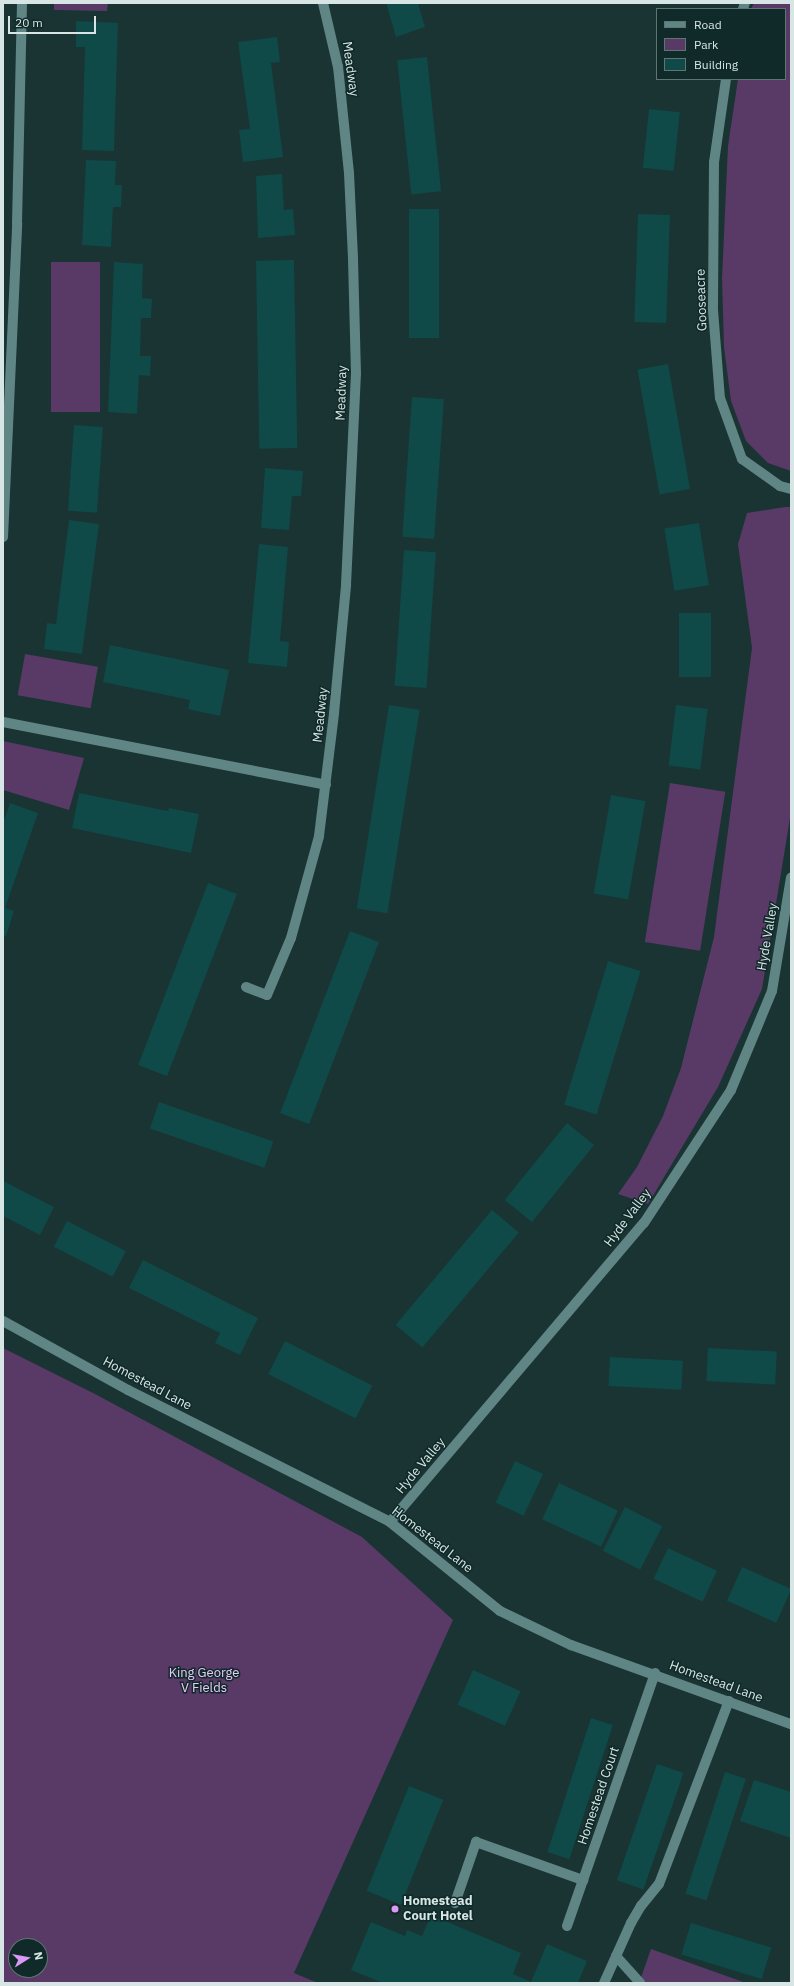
<!DOCTYPE html>
<html>
<head>
<meta charset="utf-8">
<style>
	body { margin:0 }
	#map { position:relative; width:794px; height:1986px; overflow:hidden; background:#193433; font-family:"IBM Plex Sans",sans-serif }
	div>[style] { position:absolute }
	.green>* { inset:0; background:#593966; transform-origin:0 0 }
	.building>* { inset:0; background:#0f4948; transform-origin:0 0 }
	.minor>* { height:10px; margin:-5px; padding:0 5px; transform-origin:5px; border-radius:5px; background:#5f8584 }
	.dots>* { width:11px; height:11px; translate:-50% -50%; box-sizing:border-box; border:2px solid #0f2a29; border-radius:50% }
	span { translate:-50% -50%; white-space:nowrap; text-align:center; line-height:1.15; -webkit-text-stroke:3px #0f2a29; paint-order:stroke }
	.street-label { font-size:13px; color:#d7e6e5 }
	.park-label { font-size:13px; color:#ebcafa }
	.poi-label { font-size:13px; color:#d7e6e5; font-weight:700 }
	.left { translate:0 -50%; text-align:left }
	.frame { position:absolute; inset:0; border:4px solid #d7e6e5; pointer-events:none }
	.legend { position:absolute; left:656px; top:8px; width:130px; height:72px; box-sizing:border-box; background:#0f2a29; border:1px solid #5f7574; margin:0; padding:5px 7px; list-style:none; font-size:12px; color:#d7e6e5 }
	.legend li { display:flex; align-items:center; gap:8px; height:20px }
	.legend b { width:20px; border:1px solid #5f7574 }
	.north { position:absolute; left:8px; top:1938px; width:40px; height:40px; box-sizing:border-box; background:#0f2a29; border:1px solid #5f7574; border-radius:50%; rotate:79deg; font-size:11px; font-weight:700; line-height:16px; text-align:center; color:#d7e6e5 }
	.north::after { content:''; display:block; margin:auto; width:14px; height:18px; background:#db99f5; clip-path:polygon(50% 0,100% 100%,50% 72%,0 100%) }
	.scale { position:absolute; left:8px; top:16px; width:88px; height:18px; box-sizing:border-box; border:2px solid #d7e6e5; border-top:0; padding-left:5px; font-size:12px; line-height:14px; white-space:nowrap; color:#d7e6e5; -webkit-text-stroke:3px #0f2a29; paint-order:stroke }
</style>
</head>
<body>
<div id="map">
	<div class="green">
		<div style="clip-path:polygon(54px 3px,108px 3px,107px 11px,54px 10px)"></div>
		<div style="clip-path:polygon(754px 3px,791px 3px,791px 471px,768px 463px,746px 441px,731px 401px,724px 347px,722px 278px,728px 146px,738px 79px,785px 79px,785px 9px,751px 9px)"></div>
		<div style="left:51px;top:262px;width:49px;height:150px"></div>
		<div style="clip-path:polygon(785px 507px,791px 507px,791px 812px,762px 989px,718px 1087px,648px 1204px,618px 1194px,637px 1167px,663px 1116px,681px 1068px,714px 937px,752px 648px,738px 544px,747px 513px)"></div>
		<div style="left:25px;top:654px;width:74px;height:42px;rotate:10deg"></div>
		<div style="clip-path:polygon(3px 741px,84px 758px,69px 810px,3px 790px)"></div>
		<div style="left:670px;top:783px;width:56px;height:161px;rotate:9deg"></div>
		<div style="clip-path:polygon(evenodd,3px 1348px,95px 1394px,362px 1537px,453px 1620px,294px 1973px,318px 1983px,3px 1983px,3px 1348px,16px 1946px,40px 1946px,40px 1970px,16px 1970px,16px 1946px)"></div>
		<div style="clip-path:polygon(651px 1949px,746px 1983px,639px 1983px)"></div>
	</div>
	<div class="building">
		<div style="clip-path:polygon(386px 3px,418px 3px,425px 27px,396px 37px)"></div>
		<div style="clip-path:polygon(76px 21px,118px 23px,114px 151px,82px 150px,85px 47px,76px 47px)"></div>
		<div style="clip-path:polygon(277px 37px,280px 62px,271px 63px,283px 157px,243px 162px,239px 130px,250px 129px,238px 42px)"></div>
		<div style="left:427px;top:57px;width:135px;height:30px;rotate:84deg"></div>
		<div style="left:649px;top:109px;width:31px;height:59px;rotate:6deg"></div>
		<div style="clip-path:polygon(86px 160px,116px 161px,115px 185px,122px 185px,121px 207px,113px 207px,111px 247px,82px 245px)"></div>
		<div style="clip-path:polygon(282px 174px,284px 210px,293px 209px,295px 235px,258px 238px,256px 176px)"></div>
		<div style="left:409px;top:209px;width:30px;height:129px"></div>
		<div style="left:638px;top:214px;width:32px;height:108px;rotate:2deg"></div>
		<div style="left:294px;top:260px;width:188px;height:38px;rotate:89deg"></div>
		<div style="clip-path:polygon(114px 262px,143px 264px,142px 298px,152px 299px,151px 318px,141px 318px,140px 356px,151px 356px,150px 376px,139px 375px,137px 414px,108px 412px)"></div>
		<div style="left:668px;top:364px;width:127px;height:31px;rotate:80deg"></div>
		<div style="left:412px;top:397px;width:32px;height:140px;rotate:4deg"></div>
		<div style="left:74px;top:425px;width:29px;height:86px;rotate:4deg"></div>
		<div style="clip-path:polygon(265px 468px,303px 471px,301px 496px,292px 496px,289px 530px,261px 528px)"></div>
		<div style="clip-path:polygon(69px 520px,99px 524px,82px 654px,44px 649px,47px 623px,56px 624px)"></div>
		<div style="left:699px;top:523px;width:63px;height:35px;rotate:81deg"></div>
		<div style="clip-path:polygon(259px 544px,288px 547px,280px 641px,289px 642px,287px 667px,248px 663px)"></div>
		<div style="left:404px;top:550px;width:32px;height:136px;rotate:4deg"></div>
		<div style="left:679px;top:613px;width:32px;height:64px"></div>
		<div style="clip-path:polygon(110px 645px,229px 670px,220px 716px,188px 709px,190px 700px,103px 682px)"></div>
		<div style="left:389px;top:705px;width:31px;height:206px;rotate:9deg"></div>
		<div style="left:676px;top:705px;width:32px;height:61px;rotate:7deg"></div>
		<div style="clip-path:polygon(79px 793px,168px 811px,169px 808px,199px 814px,191px 853px,72px 828px)"></div>
		<div style="left:611px;top:795px;width:35px;height:100px;rotate:10deg"></div>
		<div style="clip-path:polygon(10px 803px,38px 813px,5px 908px,14px 911px,6px 936px,3px 935px,3px 823px)"></div>
		<div style="left:208px;top:883px;width:31px;height:195px;rotate:21deg"></div>
		<div style="left:350px;top:931px;width:31px;height:195px;rotate:21deg"></div>
		<div style="left:608px;top:961px;width:34px;height:150px;rotate:17deg"></div>
		<div style="left:159px;top:1102px;width:121px;height:28px;rotate:19deg"></div>
		<div style="left:567px;top:1123px;width:35px;height:99px;rotate:39deg"></div>
		<div style="clip-path:polygon(3px 1181px,54px 1207px,40px 1235px,3px 1216px)"></div>
		<div style="left:492px;top:1210px;width:35px;height:150px;rotate:40deg"></div>
		<div style="left:67px;top:1221px;width:66px;height:29px;rotate:27deg"></div>
		<div style="clip-path:polygon(143px 1260px,258px 1318px,240px 1355px,215px 1343px,220px 1333px,129px 1288px)"></div>
		<div style="left:285px;top:1341px;width:98px;height:37px;rotate:27deg"></div>
		<div style="left:708px;top:1348px;width:69px;height:33px;rotate:3deg"></div>
		<div style="left:610px;top:1357px;width:73px;height:29px;rotate:3deg"></div>
		<div style="left:515px;top:1461px;width:31px;height:46px;rotate:25deg"></div>
		<div style="left:559px;top:1483px;width:65px;height:40px;rotate:25deg"></div>
		<div style="left:625px;top:1507px;width:42px;height:49px;rotate:27deg"></div>
		<div style="left:668px;top:1548px;width:54px;height:34px;rotate:25deg"></div>
		<div style="left:742px;top:1567px;width:54px;height:37px;rotate:24deg"></div>
		<div style="left:473px;top:1670px;width:52px;height:38px;rotate:24deg"></div>
		<div style="left:591px;top:1718px;width:23px;height:141px;rotate:18deg"></div>
		<div style="left:657px;top:1764px;width:28px;height:123px;rotate:19deg"></div>
		<div style="left:725px;top:1772px;width:22px;height:128px;rotate:18deg"></div>
		<div style="clip-path:polygon(754px 1780px,791px 1792px,791px 1838px,740px 1821px)"></div>
		<div style="left:409px;top:1786px;width:37px;height:113px;rotate:22deg"></div>
		<div style="clip-path:polygon(431px 1915px,521px 1953px,513px 1974px,531px 1982px,547px 1944px,587px 1961px,578px 1983px,383px 1983px,351px 1970px,371px 1922px,405px 1936px,407px 1930px,422px 1936px)"></div>
		<div style="left:691px;top:1923px;width:84px;height:33px;rotate:17deg"></div>
	</div>
	<div class="minor">
		<div style="left:743px;top:9px;width:6px;rotate:-72deg"></div>
		<div style="left:726px;top:79px;width:84px;rotate:98.2deg"></div>
		<div style="left:714px;top:162px;width:148px;rotate:90.4deg"></div>
		<div style="left:713px;top:310px;width:88px;rotate:85.5deg"></div>
		<div style="left:720px;top:398px;width:65px;rotate:70.2deg"></div>
		<div style="left:742px;top:459px;width:47px;rotate:35.4deg"></div>
		<div style="left:780px;top:486px;width:11px;rotate:15deg"></div>
		<div style="left:3px;top:537px;width:314px;rotate:-87.4deg"></div>
		<div style="left:17px;top:223px;width:220px;rotate:-88.7deg"></div>
		<div style="left:3px;top:722px;width:329px;rotate:11deg"></div>
		<div style="left:246px;top:987px;width:22px;rotate:21deg"></div>
		<div style="left:267px;top:995px;width:62px;rotate:-67.2deg"></div>
		<div style="left:291px;top:938px;width:106px;rotate:-74.6deg"></div>
		<div style="left:319px;top:836px;width:124px;rotate:-83deg"></div>
		<div style="left:334px;top:713px;width:129px;rotate:-84.6deg"></div>
		<div style="left:346px;top:585px;width:211px;rotate:-87.3deg"></div>
		<div style="left:356px;top:374px;width:116px;rotate:-91.5deg"></div>
		<div style="left:353px;top:258px;width:85px;rotate:-92.7deg"></div>
		<div style="left:349px;top:173px;width:107px;rotate:-95.9deg"></div>
		<div style="left:338px;top:67px;width:66px;rotate:-103.2deg"></div>
		<div style="left:3px;top:1321px;width:143px;rotate:28.9deg"></div>
		<div style="left:128px;top:1390px;width:293px;rotate:26.7deg"></div>
		<div style="left:390px;top:1522px;width:141px;rotate:39deg"></div>
		<div style="left:500px;top:1611px;width:79px;rotate:25.6deg"></div>
		<div style="left:571px;top:1645px;width:234px;rotate:19.8deg"></div>
		<div style="left:390px;top:1522px;width:392px;rotate:-49.7deg"></div>
		<div style="left:644px;top:1223px;width:159px;rotate:-56.8deg"></div>
		<div style="left:731px;top:1090px;width:107px;rotate:-67.5deg"></div>
		<div style="left:772px;top:991px;width:115px;rotate:-80.5deg"></div>
		<div style="left:455px;top:1903px;width:65px;rotate:-71deg"></div>
		<div style="left:476px;top:1842px;width:114px;rotate:19.6deg"></div>
		<div style="left:567px;top:1926px;width:268px;rotate:-70.8deg"></div>
		<div style="left:616px;top:1956px;width:36px;rotate:48deg"></div>
		<div style="left:604px;top:1983px;width:66px;rotate:-65.8deg"></div>
		<div style="left:631px;top:1923px;width:20px;rotate:-60deg"></div>
		<div style="left:641px;top:1906px;width:28px;rotate:-51deg"></div>
		<div style="left:659px;top:1884px;width:196px;rotate:-69.1deg"></div>
	</div>
	<div class="dots">
		<div style="left:395px;top:1909px;background:#db99f5"></div>
	</div>
	<div class="street-label">
		<span style="left:350px;top:69px;rotate:82deg">Meadway</span>
		<span style="left:702px;top:300px;rotate:-92deg">Gooseacre</span>
		<span style="left:342px;top:393px;rotate:-88deg">Meadway</span>
		<span style="left:321px;top:715px;rotate:-84deg">Meadway</span>
		<span style="left:768px;top:937px;rotate:-80deg">Hyde Valley</span>
		<span style="left:628px;top:1218px;rotate:-53deg">Hyde Valley</span>
		<span style="left:147px;top:1384px;rotate:28deg">Homestead Lane</span>
		<span style="left:421px;top:1466px;rotate:-50deg">Hyde Valley</span>
		<span style="left:432px;top:1540px;rotate:38deg">Homestead Lane</span>
		<span style="left:716px;top:1682px;rotate:20deg">Homestead Lane</span>
		<span style="left:599px;top:1796px;rotate:-71deg">Homestead Court</span>
	</div>
	<div class="park-label">
		<span style="left:204px;top:1681px">King George<br>V Fields</span>
	</div>
	<div class="poi-label">
		<span class="left" style="left:403px;top:1909px">Homestead<br>Court Hotel</span>
	</div>
	<div class="frame"></div>
	<ul class="legend">
	<li><b style="height:5px;background:#5f8584"></b>Road</li>
	<li><b style="height:11px;background:#593966"></b>Park</li>
	<li><b style="height:11px;background:#0f4948"></b>Building</li>
	</ul>
	<div class="north">N</div>
	<div class="scale">20 m</div>
</div>
</body>
</html>
